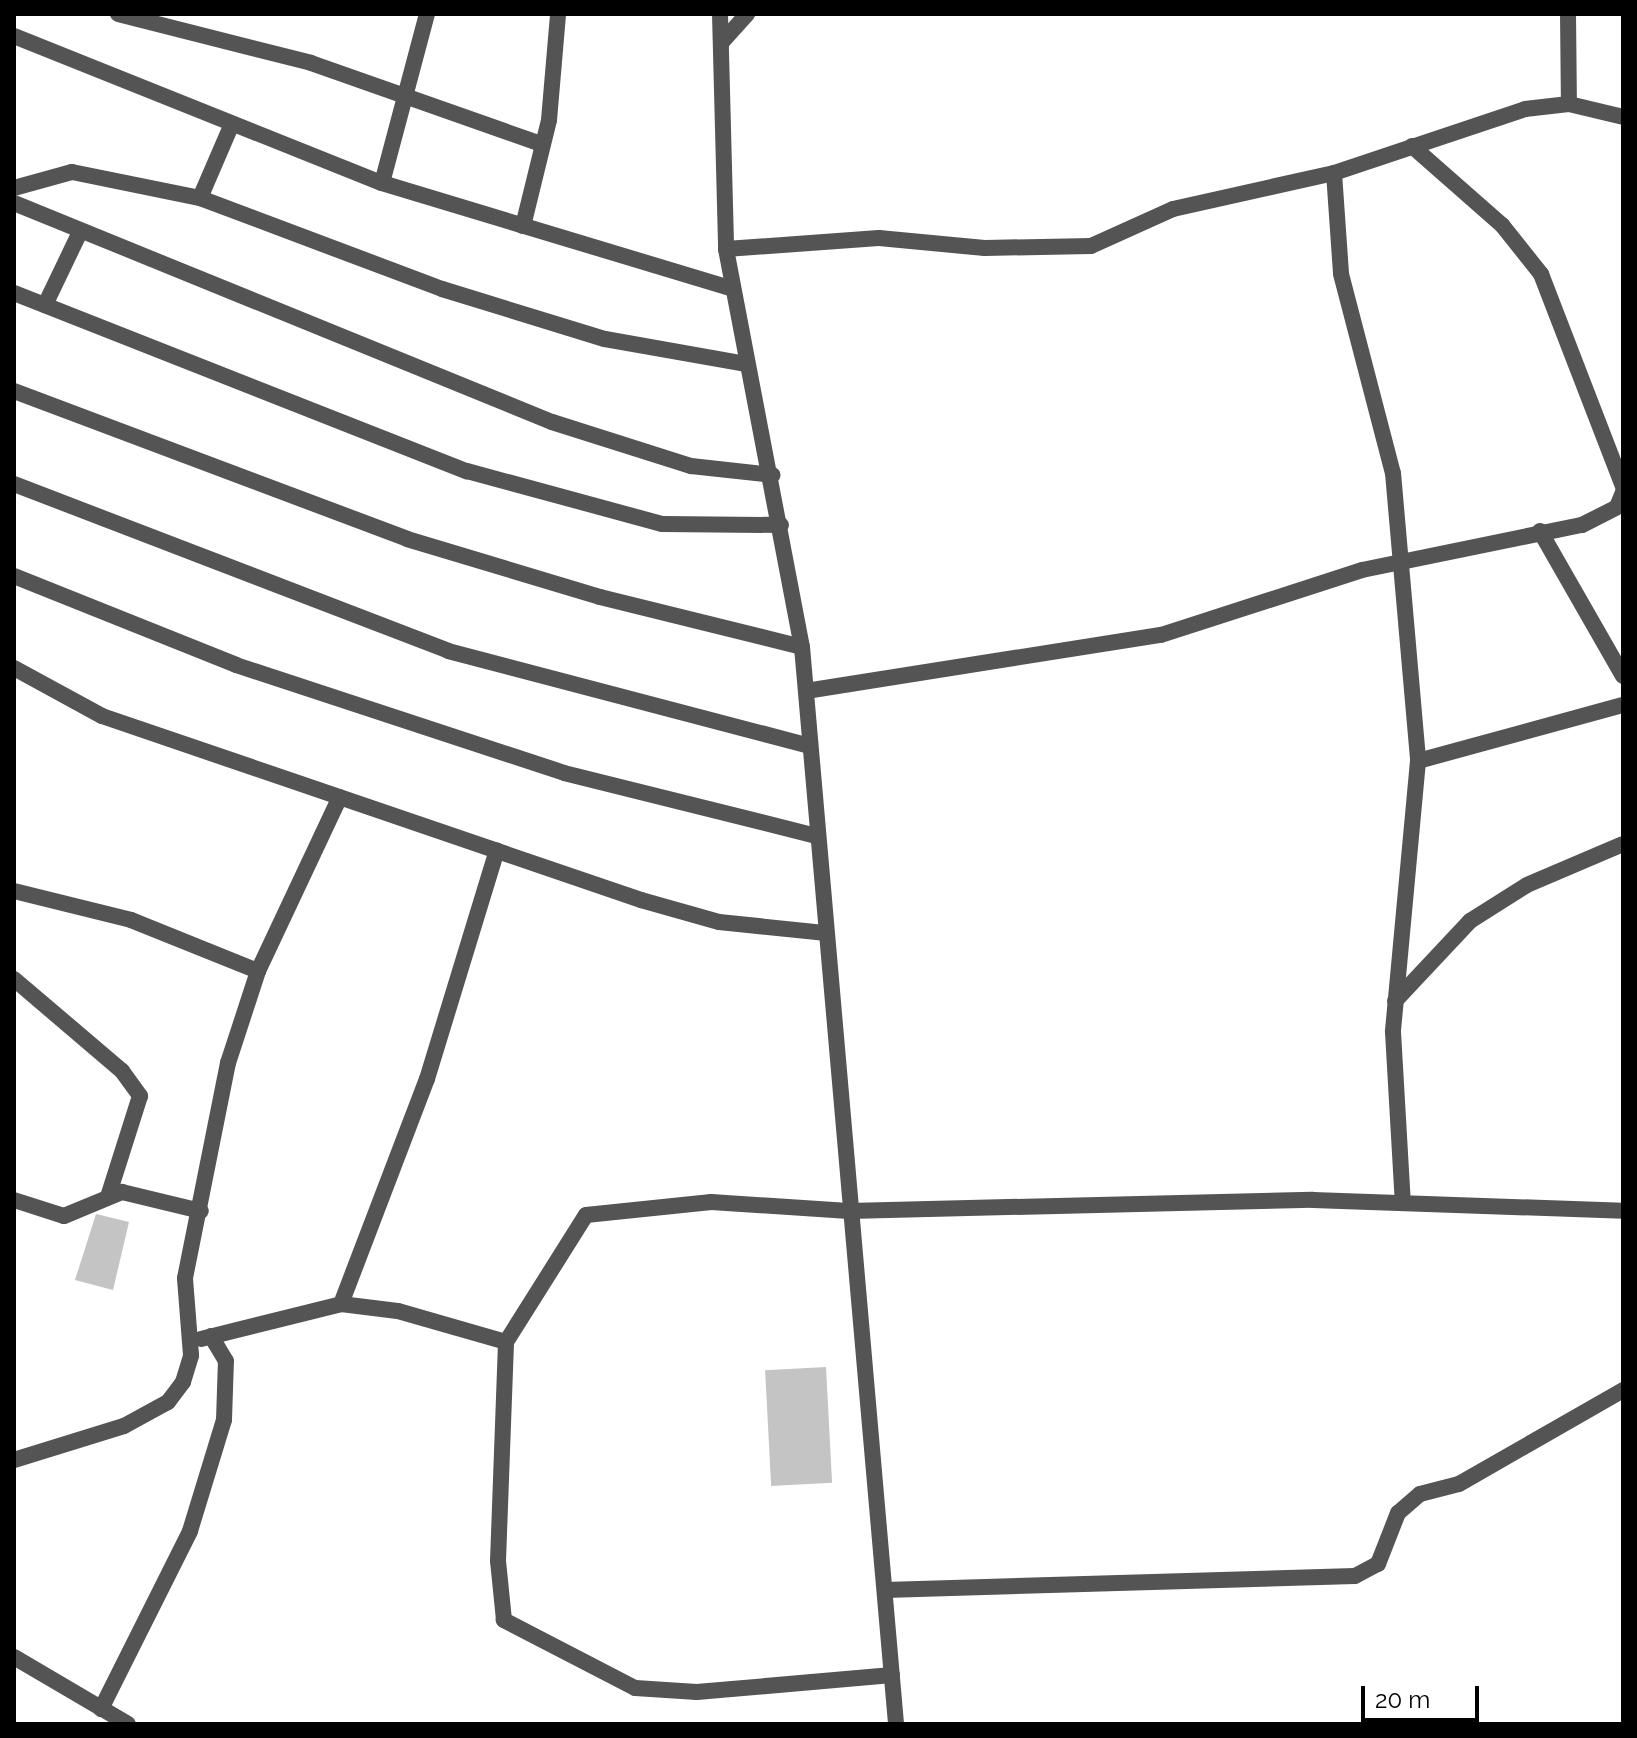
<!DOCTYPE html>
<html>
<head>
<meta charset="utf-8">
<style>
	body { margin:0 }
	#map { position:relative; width:1637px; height:1738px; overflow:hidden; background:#fff; font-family:Raleway,sans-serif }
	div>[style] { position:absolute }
	.building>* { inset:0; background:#c4c4c4; transform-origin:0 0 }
	.street>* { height:16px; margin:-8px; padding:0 8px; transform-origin:8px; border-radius:8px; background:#545454 }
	span { translate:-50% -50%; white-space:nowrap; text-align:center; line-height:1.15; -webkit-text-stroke:7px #fff; paint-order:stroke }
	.frame { position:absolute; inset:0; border:16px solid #000; pointer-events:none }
	.scale { position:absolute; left:1361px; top:1686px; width:118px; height:36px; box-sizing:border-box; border:4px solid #000; border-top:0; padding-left:10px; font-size:24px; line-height:28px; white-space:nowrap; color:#000; -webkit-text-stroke:6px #fff; paint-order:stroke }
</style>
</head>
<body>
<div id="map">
	<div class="building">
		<div style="clip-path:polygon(96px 1214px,129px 1222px,113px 1290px,75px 1280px)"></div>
		<div style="left:826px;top:1367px;width:116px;height:61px;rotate:87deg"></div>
	</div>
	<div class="street">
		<div style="left:118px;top:14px;width:199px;rotate:14.2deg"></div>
		<div style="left:311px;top:63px;width:244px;rotate:19.4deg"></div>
		<div style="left:720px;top:14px;width:235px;rotate:88.5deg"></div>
		<div style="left:726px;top:249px;width:405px;rotate:79.2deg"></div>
		<div style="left:802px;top:647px;width:1081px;rotate:85.01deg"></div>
		<div style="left:1568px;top:14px;width:90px;rotate:89.4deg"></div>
		<div style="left:14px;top:36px;width:396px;rotate:21.8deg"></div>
		<div style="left:382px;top:183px;width:363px;rotate:16.8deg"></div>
		<div style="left:722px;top:42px;width:38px;rotate:-48deg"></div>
		<div style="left:1412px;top:146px;width:120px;rotate:41.3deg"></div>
		<div style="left:1502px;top:225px;width:63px;rotate:51.5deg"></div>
		<div style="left:1541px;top:274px;width:228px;rotate:68.9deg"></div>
		<div style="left:1334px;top:173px;width:101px;rotate:86deg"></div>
		<div style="left:1341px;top:274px;width:206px;rotate:75.4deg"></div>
		<div style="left:1393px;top:473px;width:289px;rotate:85deg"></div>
		<div style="left:1418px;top:761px;width:272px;rotate:95.3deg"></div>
		<div style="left:1393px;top:1032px;width:171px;rotate:86.7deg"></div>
		<div style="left:382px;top:183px;width:175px;rotate:-75.1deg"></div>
		<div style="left:14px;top:188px;width:60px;rotate:-15.4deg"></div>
		<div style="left:72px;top:172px;width:131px;rotate:11.5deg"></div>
		<div style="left:200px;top:198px;width:259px;rotate:20.6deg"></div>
		<div style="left:442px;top:289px;width:170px;rotate:17.1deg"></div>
		<div style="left:605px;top:339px;width:144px;rotate:10deg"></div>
		<div style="left:200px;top:198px;width:78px;rotate:-66.7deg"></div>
		<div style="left:14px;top:203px;width:581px;rotate:22.15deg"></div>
		<div style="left:552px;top:422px;width:146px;rotate:17.6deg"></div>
		<div style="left:691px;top:466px;width:82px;rotate:6.3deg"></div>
		<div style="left:523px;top:226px;width:109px;rotate:-76.2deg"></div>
		<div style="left:549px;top:120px;width:106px;rotate:-85.1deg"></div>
		<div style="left:726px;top:249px;width:153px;rotate:-4.1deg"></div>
		<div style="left:879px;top:238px;width:106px;rotate:5.4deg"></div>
		<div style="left:985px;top:248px;width:106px;rotate:-1.1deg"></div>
		<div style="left:1091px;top:246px;width:90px;rotate:-24.3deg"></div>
		<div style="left:1173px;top:209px;width:165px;rotate:-12.6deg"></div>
		<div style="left:1334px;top:173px;width:201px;rotate:-18.5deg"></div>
		<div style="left:1525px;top:109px;width:44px;rotate:-6.5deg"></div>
		<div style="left:1569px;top:104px;width:56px;rotate:13.5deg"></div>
		<div style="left:14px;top:293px;width:487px;rotate:21.5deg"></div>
		<div style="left:467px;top:471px;width:202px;rotate:15.2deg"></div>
		<div style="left:662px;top:524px;width:119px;rotate:0.5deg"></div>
		<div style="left:45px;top:305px;width:81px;rotate:-64.4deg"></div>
		<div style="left:14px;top:391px;width:420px;rotate:20.6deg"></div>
		<div style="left:407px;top:539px;width:202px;rotate:16.7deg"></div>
		<div style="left:600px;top:597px;width:208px;rotate:13.9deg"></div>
		<div style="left:14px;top:484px;width:465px;rotate:21deg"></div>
		<div style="left:448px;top:651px;width:373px;rotate:14.7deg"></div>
		<div style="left:1540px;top:531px;width:167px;rotate:60.2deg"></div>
		<div style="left:14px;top:576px;width:239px;rotate:21.8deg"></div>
		<div style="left:236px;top:665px;width:345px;rotate:18.2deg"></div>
		<div style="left:564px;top:773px;width:261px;rotate:14deg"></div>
		<div style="left:14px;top:668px;width:100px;rotate:28.6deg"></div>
		<div style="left:102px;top:716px;width:570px;rotate:18.85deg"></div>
		<div style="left:641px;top:900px;width:81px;rotate:15.8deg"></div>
		<div style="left:719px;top:922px;width:108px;rotate:5.9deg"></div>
		<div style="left:806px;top:691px;width:359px;rotate:-9deg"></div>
		<div style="left:1161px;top:635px;width:211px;rotate:-17.9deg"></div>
		<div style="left:1362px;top:570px;width:225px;rotate:-11.6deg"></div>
		<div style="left:1582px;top:525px;width:39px;rotate:-27deg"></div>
		<div style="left:1617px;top:507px;width:16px;rotate:-68deg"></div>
		<div style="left:1418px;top:761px;width:213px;rotate:-15.3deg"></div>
		<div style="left:14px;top:891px;width:121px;rotate:13.9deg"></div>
		<div style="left:131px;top:920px;width:137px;rotate:21.9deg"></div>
		<div style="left:14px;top:979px;width:142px;rotate:40.4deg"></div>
		<div style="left:122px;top:1071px;width:31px;rotate:54deg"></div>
		<div style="left:140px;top:1096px;width:103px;rotate:107.6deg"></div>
		<div style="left:1395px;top:1001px;width:110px;rotate:-46.8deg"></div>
		<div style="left:1470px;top:921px;width:67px;rotate:-32.3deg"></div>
		<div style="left:1527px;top:885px;width:104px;rotate:-23.1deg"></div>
		<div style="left:14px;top:1200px;width:52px;rotate:17.7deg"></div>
		<div style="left:64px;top:1216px;width:63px;rotate:-22.5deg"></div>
		<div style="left:122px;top:1192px;width:81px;rotate:13.5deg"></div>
		<div style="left:341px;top:1304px;width:241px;rotate:-69.1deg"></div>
		<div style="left:427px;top:1079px;width:239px;rotate:-73deg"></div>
		<div style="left:201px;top:1339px;width:144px;rotate:-14deg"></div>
		<div style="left:341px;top:1304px;width:57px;rotate:7deg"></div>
		<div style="left:398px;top:1311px;width:112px;rotate:16deg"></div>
		<div style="left:14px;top:1460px;width:115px;rotate:-17.2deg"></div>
		<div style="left:124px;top:1426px;width:50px;rotate:-28.6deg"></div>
		<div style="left:168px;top:1402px;width:25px;rotate:-53deg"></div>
		<div style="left:183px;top:1382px;width:28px;rotate:-73deg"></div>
		<div style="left:191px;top:1355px;width:77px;rotate:-94.5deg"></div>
		<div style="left:185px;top:1278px;width:219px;rotate:-78.7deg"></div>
		<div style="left:228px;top:1063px;width:97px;rotate:-71.9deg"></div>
		<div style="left:258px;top:971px;width:192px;rotate:-64.8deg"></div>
		<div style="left:885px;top:1590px;width:470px;rotate:-1.7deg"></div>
		<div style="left:1355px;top:1576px;width:26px;rotate:-28deg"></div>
		<div style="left:1378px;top:1564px;width:55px;rotate:-68.6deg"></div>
		<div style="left:1398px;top:1513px;width:29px;rotate:-41deg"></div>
		<div style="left:1420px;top:1494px;width:40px;rotate:-14.4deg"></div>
		<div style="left:1459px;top:1484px;width:189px;rotate:-29.8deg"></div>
		<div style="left:14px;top:1657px;width:132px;rotate:30.4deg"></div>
		<div style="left:892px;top:1675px;width:196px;rotate:175deg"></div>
		<div style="left:697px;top:1692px;width:62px;rotate:-176.3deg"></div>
		<div style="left:635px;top:1688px;width:148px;rotate:-152.6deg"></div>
		<div style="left:504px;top:1620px;width:59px;rotate:-95.8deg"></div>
		<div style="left:498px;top:1561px;width:219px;rotate:-87.9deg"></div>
		<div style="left:506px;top:1342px;width:150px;rotate:-57.8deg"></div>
		<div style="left:586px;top:1215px;width:126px;rotate:-5.9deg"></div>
		<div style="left:711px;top:1202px;width:138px;rotate:3.7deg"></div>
		<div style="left:849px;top:1211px;width:464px;rotate:-1.4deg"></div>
		<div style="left:1313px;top:1200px;width:310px;rotate:2deg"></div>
		<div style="left:101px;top:1709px;width:199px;rotate:-63.4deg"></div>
		<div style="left:190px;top:1531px;width:116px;rotate:-73deg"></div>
		<div style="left:224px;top:1420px;width:59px;rotate:-88.1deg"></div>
		<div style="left:226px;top:1361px;width:29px;rotate:-121deg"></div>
	</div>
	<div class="frame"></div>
	<div class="scale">20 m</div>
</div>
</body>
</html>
